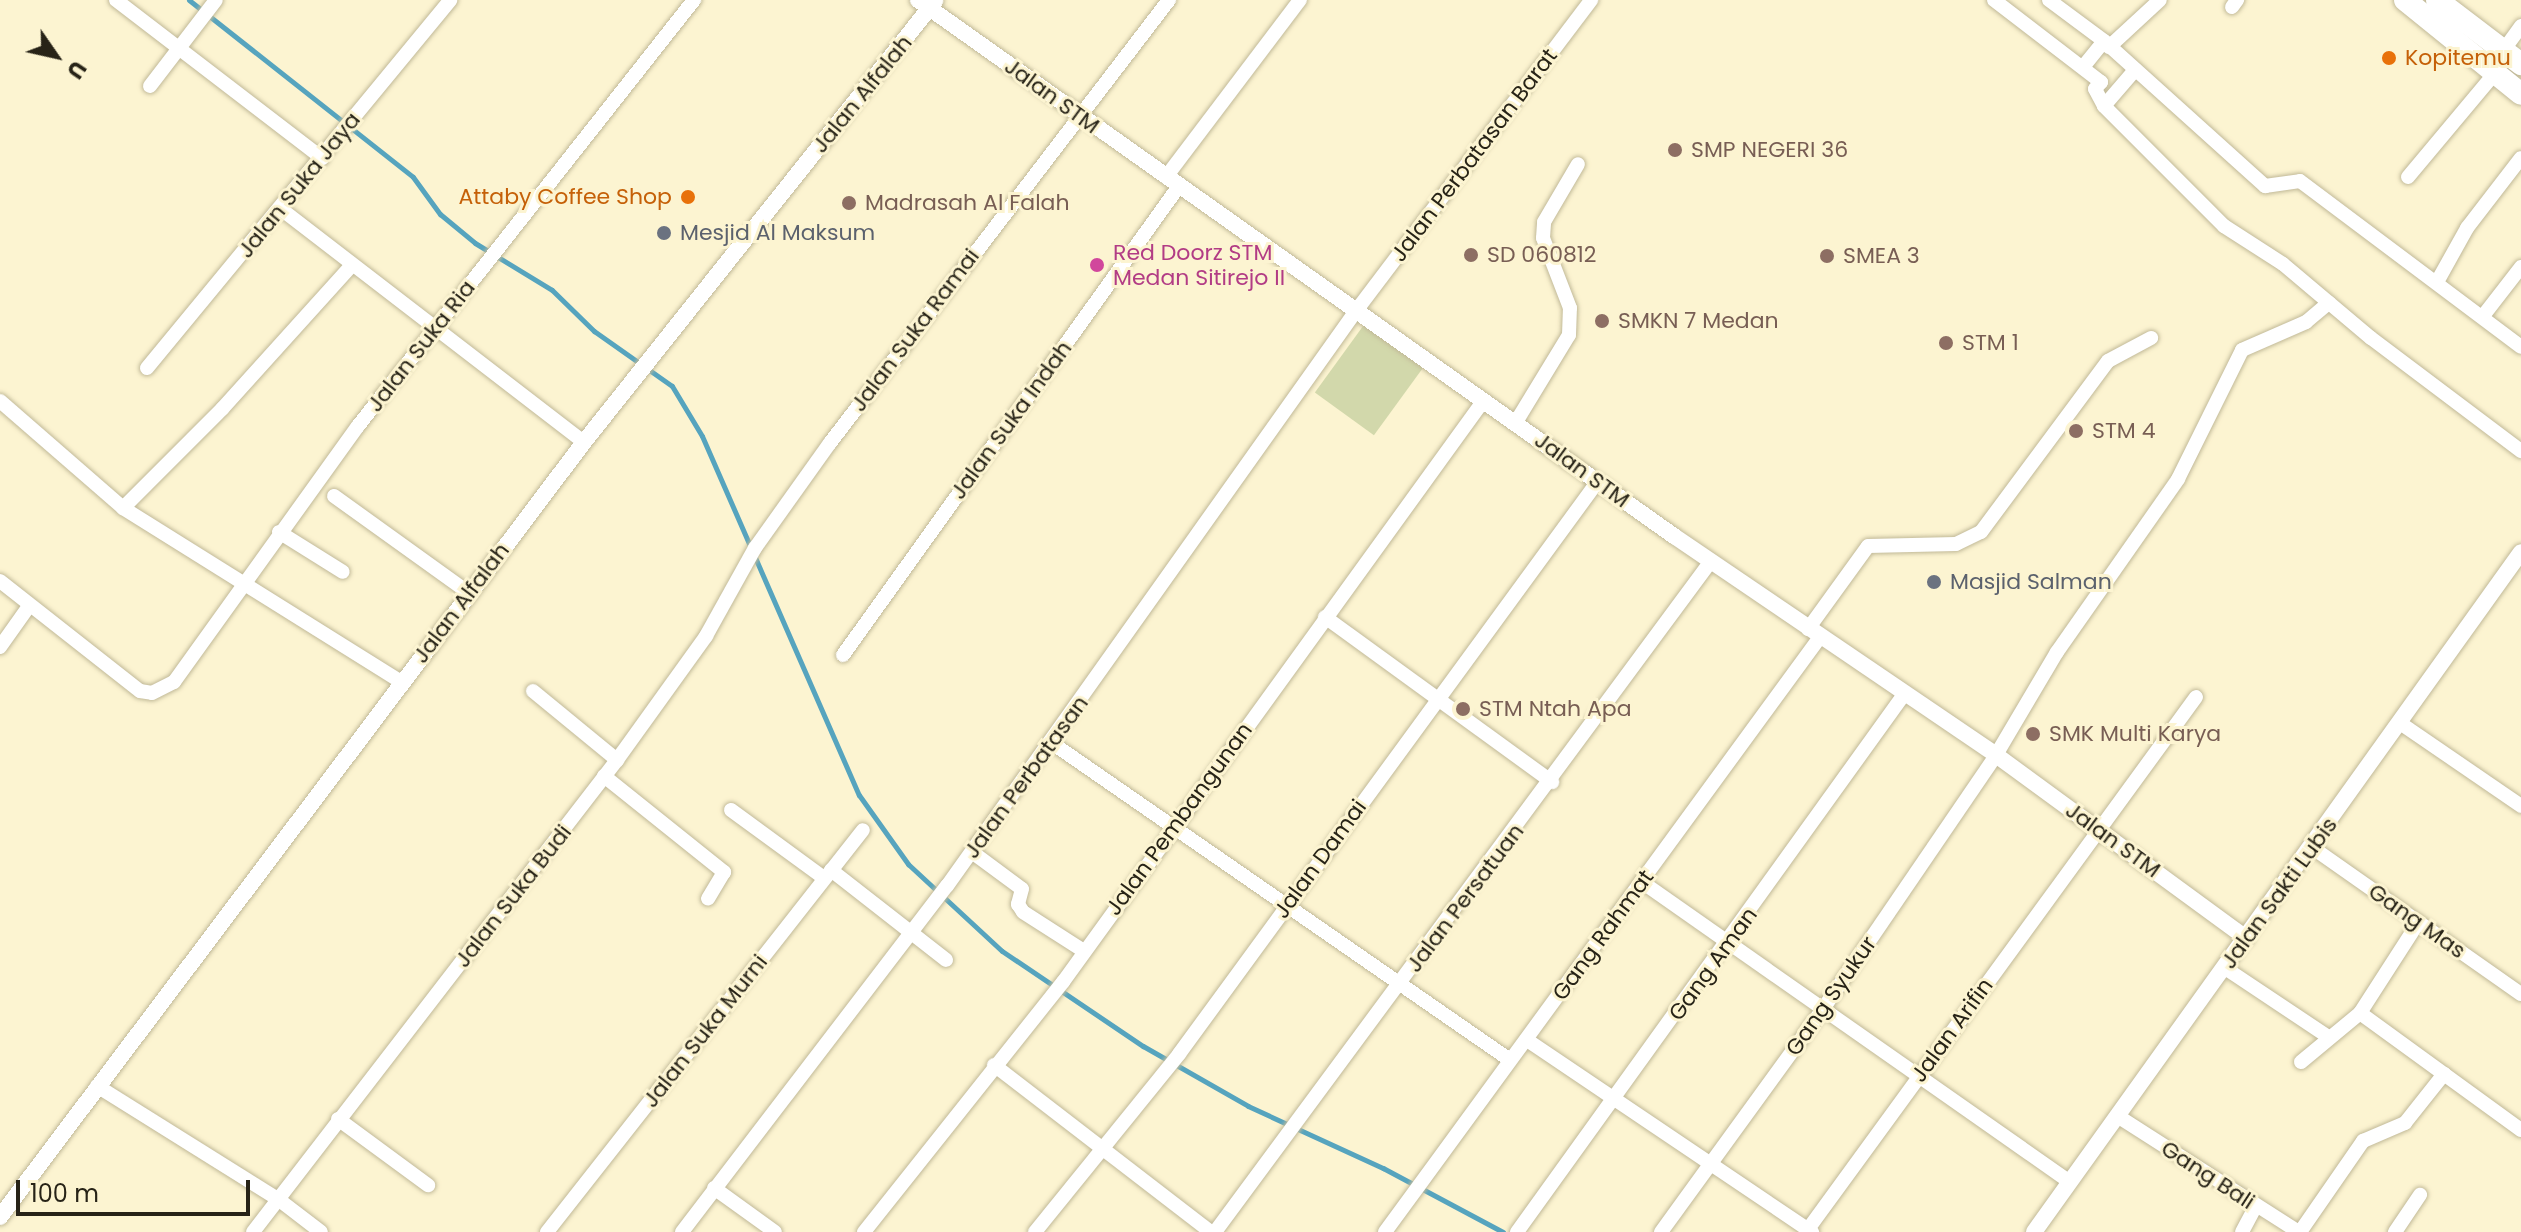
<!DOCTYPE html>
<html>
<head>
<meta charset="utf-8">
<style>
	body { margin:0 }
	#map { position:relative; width:2521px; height:1232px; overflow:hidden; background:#fcf4d1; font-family:Poppins,sans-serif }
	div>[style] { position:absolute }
	.green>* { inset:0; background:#d2d8ab; transform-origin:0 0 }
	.stream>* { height:5px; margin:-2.5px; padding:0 2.5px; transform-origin:2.5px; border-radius:2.5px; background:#56a4be }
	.roads { filter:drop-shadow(0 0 2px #c1b998) drop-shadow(0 0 2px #c1b998) }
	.minor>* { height:14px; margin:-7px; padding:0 7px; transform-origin:7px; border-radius:7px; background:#fff }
	.tertiary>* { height:16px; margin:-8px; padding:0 8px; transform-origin:8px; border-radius:8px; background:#fff }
	.primary>* { height:22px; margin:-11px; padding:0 11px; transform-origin:11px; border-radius:11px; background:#fff }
	.dots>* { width:22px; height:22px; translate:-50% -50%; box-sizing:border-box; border:4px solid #fcf4d1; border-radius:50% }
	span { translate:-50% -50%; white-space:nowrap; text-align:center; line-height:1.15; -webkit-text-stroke:6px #fcf4d1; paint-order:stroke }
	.food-label { font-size:22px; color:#c56008 }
	.left { translate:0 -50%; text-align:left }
	.right { translate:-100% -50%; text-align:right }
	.street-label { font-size:22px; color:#272317 }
	.education-label { font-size:22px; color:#785e54 }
	.worship-label { font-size:22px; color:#5b616d }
	.hotel-label { font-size:22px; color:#b23c85 }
	.north { position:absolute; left:16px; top:16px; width:80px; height:80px; -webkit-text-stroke:6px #fcf4d1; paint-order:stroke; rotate:124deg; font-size:22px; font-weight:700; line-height:32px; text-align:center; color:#272317 }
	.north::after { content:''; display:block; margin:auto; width:28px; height:36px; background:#272317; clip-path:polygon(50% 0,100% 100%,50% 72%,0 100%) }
	.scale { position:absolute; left:16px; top:1180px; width:234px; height:36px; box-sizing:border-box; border:4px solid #272317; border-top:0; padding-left:10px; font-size:24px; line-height:28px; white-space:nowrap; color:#272317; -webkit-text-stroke:6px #fcf4d1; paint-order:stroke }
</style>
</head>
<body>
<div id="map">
	<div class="green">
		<div style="left:1366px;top:322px;width:73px;height:87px;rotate:36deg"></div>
	</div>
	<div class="stream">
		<div style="left:189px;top:0;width:285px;rotate:38.3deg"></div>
		<div style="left:413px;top:177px;width:46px;rotate:53.9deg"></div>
		<div style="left:440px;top:214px;width:45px;rotate:39.6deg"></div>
		<div style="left:475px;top:243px;width:90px;rotate:31.4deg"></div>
		<div style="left:552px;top:290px;width:59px;rotate:44.3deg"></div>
		<div style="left:594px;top:331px;width:95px;rotate:35.2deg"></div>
		<div style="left:672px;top:386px;width:58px;rotate:59deg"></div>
		<div style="left:702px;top:436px;width:392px;rotate:66.4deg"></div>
		<div style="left:859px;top:795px;width:85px;rotate:54.6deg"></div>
		<div style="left:908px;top:864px;width:128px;rotate:42.8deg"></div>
		<div style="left:1002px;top:951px;width:170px;rotate:34deg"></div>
		<div style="left:1143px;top:1046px;width:121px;rotate:29.7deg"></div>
		<div style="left:1248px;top:1106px;width:149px;rotate:24.7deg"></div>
		<div style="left:1383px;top:1168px;width:136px;rotate:28.1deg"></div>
	</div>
	<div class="roads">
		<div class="minor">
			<div style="left:116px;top:0;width:260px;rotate:37.5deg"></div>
			<div style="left:1994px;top:0;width:135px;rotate:37.5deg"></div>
			<div style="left:2101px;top:82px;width:9px;rotate:131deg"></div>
			<div style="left:2095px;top:89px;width:19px;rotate:62deg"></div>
			<div style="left:2104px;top:106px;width:170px;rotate:45deg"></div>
			<div style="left:2224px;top:226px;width:70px;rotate:32.8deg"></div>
			<div style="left:2283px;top:264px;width:115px;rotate:40.1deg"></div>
			<div style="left:2371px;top:338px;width:188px;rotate:37deg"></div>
			<div style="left:2049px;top:0;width:69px;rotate:36.7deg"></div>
			<div style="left:2104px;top:41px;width:217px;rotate:42deg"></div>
			<div style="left:2265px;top:186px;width:35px;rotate:-8deg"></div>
			<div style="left:2300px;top:181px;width:276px;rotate:36.9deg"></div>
			<div style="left:2232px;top:7px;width:9px;rotate:-54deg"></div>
			<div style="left:2109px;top:47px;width:69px;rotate:-42.7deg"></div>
			<div style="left:2503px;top:51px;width:31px;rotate:-54deg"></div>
			<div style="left:2083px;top:67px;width:33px;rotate:-51deg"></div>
			<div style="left:150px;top:86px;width:108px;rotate:-52.5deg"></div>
			<div style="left:2104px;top:106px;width:48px;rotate:-49.3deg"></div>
			<div style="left:1166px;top:177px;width:222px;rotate:-52.9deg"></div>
			<div style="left:2408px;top:177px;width:136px;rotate:-50.1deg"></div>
			<div style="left:281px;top:209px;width:382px;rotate:37.6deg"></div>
			<div style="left:352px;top:265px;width:194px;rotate:132.1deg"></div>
			<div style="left:222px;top:409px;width:140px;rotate:135deg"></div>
			<div style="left:123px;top:508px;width:328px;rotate:32deg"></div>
			<div style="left:2437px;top:282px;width:62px;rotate:-60.9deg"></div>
			<div style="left:2467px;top:228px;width:88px;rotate:-52.4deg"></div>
			<div style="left:2483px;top:316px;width:62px;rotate:-52.2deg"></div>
			<div style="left:147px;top:368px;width:477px;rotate:-50.5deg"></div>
			<div style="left:0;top:401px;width:163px;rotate:41deg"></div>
			<div style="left:1516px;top:422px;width:102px;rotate:-58.7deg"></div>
			<div style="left:1569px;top:335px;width:27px;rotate:-88deg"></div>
			<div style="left:1570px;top:308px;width:75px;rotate:-111.1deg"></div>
			<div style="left:1543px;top:238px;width:16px;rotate:-86deg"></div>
			<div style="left:1544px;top:222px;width:67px;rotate:-59.6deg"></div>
			<div style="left:334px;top:496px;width:166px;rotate:35.7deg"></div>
			<div style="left:279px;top:532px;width:75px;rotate:32deg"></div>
			<div style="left:0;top:581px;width:178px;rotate:38.2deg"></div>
			<div style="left:140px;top:691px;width:12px;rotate:9deg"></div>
			<div style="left:152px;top:693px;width:25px;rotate:-27deg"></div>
			<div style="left:174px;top:682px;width:315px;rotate:-54.3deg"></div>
			<div style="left:358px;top:426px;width:543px;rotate:-51.74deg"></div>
			<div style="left:1325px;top:617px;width:281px;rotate:36deg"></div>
			<div style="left:1808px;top:629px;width:102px;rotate:-54.1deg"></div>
			<div style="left:1868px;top:546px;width:88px;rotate:-1.3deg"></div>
			<div style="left:1956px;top:544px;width:28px;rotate:-26deg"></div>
			<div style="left:1981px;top:532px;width:213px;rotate:-53.4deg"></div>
			<div style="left:2108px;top:361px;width:49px;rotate:-28.1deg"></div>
			<div style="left:0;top:647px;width:50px;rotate:-54.7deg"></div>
			<div style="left:843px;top:655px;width:577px;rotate:-54.38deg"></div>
			<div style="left:533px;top:691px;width:109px;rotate:39.4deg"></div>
			<div style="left:2400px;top:723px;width:147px;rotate:34.4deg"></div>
			<div style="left:1052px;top:743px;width:557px;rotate:34.69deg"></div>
			<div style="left:604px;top:776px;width:154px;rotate:38.7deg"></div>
			<div style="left:724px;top:872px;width:31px;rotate:121deg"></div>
			<div style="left:731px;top:810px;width:115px;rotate:36.2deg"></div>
			<div style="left:2313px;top:848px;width:254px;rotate:35.1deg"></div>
			<div style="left:972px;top:852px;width:62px;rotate:36.5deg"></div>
			<div style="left:1022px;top:889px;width:16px;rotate:105deg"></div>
			<div style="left:1018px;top:904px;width:9px;rotate:58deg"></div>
			<div style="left:1023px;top:912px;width:72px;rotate:32.6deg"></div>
			<div style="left:831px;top:870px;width:146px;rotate:38deg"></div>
			<div style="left:1642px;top:882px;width:523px;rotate:35.03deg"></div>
			<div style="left:2225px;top:968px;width:123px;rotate:33.7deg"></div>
			<div style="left:2360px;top:1013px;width:199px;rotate:36deg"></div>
			<div style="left:1527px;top:1040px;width:344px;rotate:34deg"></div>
			<div style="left:2301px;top:1062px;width:77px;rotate:-39.7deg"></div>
			<div style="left:2360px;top:1013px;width:107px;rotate:-57.2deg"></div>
			<div style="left:994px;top:1065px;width:274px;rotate:37.6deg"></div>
			<div style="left:97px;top:1086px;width:213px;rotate:32deg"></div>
			<div style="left:278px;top:1199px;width:54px;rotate:37.5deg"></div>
			<div style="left:2119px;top:1117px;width:214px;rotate:32.6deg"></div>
			<div style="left:338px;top:1119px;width:112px;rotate:36.3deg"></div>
			<div style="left:714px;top:1188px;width:75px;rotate:35.8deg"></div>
			<div style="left:253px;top:1232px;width:596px;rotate:-52.36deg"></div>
			<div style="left:617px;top:760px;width:153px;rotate:-54.3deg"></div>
			<div style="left:706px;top:636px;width:101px;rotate:-60.9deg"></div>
			<div style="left:755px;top:548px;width:129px;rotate:-54.5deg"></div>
			<div style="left:830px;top:443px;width:558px;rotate:-52.58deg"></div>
			<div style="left:547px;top:1232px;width:511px;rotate:-51.83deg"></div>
			<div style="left:682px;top:1232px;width:436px;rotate:-52.6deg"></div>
			<div style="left:947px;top:886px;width:706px;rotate:-54.58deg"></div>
			<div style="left:1356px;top:311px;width:390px;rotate:-52.9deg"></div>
			<div style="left:864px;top:1232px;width:320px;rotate:-51.5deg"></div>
			<div style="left:1063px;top:982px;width:718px;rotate:-54.12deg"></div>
			<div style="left:1035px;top:1232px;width:229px;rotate:-51deg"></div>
			<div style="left:1179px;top:1054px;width:710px;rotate:-53.82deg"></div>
			<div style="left:1215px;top:1232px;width:834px;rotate:-53.53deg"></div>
			<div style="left:1385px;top:1232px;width:737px;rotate:-53.83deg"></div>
			<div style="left:1517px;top:1232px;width:664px;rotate:-54.25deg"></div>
			<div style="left:1661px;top:1232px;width:276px;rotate:-54deg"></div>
			<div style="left:1823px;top:1009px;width:307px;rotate:-55.7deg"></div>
			<div style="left:1996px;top:755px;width:120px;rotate:-59.4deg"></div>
			<div style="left:2057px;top:652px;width:211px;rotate:-55deg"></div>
			<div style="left:2178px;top:479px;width:144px;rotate:-63.6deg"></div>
			<div style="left:2242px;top:350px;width:70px;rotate:-23.6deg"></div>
			<div style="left:2306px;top:322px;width:30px;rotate:-40deg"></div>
			<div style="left:1806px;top:1232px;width:662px;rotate:-53.91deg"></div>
			<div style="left:2242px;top:1232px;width:30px;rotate:-62deg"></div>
			<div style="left:2300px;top:1232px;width:111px;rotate:-55.3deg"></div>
			<div style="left:2363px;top:1141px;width:46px;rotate:-23.2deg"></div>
			<div style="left:2405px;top:1123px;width:63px;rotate:-51.5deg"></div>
			<div style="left:2395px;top:1232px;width:45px;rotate:-56deg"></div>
		</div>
		<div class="tertiary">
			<div style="left:918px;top:0;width:927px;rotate:35.34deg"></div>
			<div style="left:1674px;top:536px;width:389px;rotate:34.2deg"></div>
			<div style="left:1996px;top:755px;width:310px;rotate:36.2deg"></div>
			<div style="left:0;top:1217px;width:970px;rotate:-53deg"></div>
			<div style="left:584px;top:442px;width:564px;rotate:-51.48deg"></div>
			<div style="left:2034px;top:1232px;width:836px;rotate:-54.39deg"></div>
		</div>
		<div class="primary">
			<div style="left:2405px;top:0;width:149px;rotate:39deg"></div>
			<div style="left:2437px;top:0;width:106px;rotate:37.3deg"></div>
		</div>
	</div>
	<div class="dots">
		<div style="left:2389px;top:58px;background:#e8710a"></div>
		<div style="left:1675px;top:150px;background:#8d6e63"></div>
		<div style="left:688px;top:197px;background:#e8710a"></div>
		<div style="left:849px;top:203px;background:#8d6e63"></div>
		<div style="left:664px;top:233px;background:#6b7280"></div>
		<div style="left:1471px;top:255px;background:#8d6e63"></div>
		<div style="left:1827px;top:256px;background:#8d6e63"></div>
		<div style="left:1097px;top:265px;background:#d1479c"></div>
		<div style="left:1602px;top:321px;background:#8d6e63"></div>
		<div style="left:1946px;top:343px;background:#8d6e63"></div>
		<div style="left:2076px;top:431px;background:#8d6e63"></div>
		<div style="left:1934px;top:582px;background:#6b7280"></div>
		<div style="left:1463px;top:709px;background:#8d6e63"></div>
		<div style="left:2033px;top:734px;background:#8d6e63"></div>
	</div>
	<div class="food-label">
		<span class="left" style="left:2405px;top:58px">Kopitemu</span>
		<span class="right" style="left:672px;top:197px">Attaby Coffee Shop</span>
	</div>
	<div class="street-label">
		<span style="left:862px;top:94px;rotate:-51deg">Jalan Alfalah</span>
		<span style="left:1052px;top:96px;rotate:36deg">Jalan STM</span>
		<span style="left:1474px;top:155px;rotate:-53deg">Jalan Perbatasan Barat</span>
		<span style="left:299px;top:185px;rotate:-51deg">Jalan Suka Jaya</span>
		<span style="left:915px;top:330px;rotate:-53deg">Jalan Suka Ramai</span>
		<span style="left:421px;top:346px;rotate:-52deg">Jalan Suka Ria</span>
		<span style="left:1011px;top:420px;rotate:-54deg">Jalan Suka Indah</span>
		<span style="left:1582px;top:470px;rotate:36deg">Jalan STM</span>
		<span style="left:461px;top:603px;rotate:-53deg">Jalan Alfalah</span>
		<span style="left:1026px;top:777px;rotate:-54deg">Jalan Perbatasan</span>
		<span style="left:1179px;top:819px;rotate:-54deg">Jalan Pembangunan</span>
		<span style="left:2113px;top:840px;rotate:36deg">Jalan STM</span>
		<span style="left:1320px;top:859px;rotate:-54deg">Jalan Damai</span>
		<span style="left:2279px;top:893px;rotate:-54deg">Jalan Sakti Lubis</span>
		<span style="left:513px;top:896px;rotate:-52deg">Jalan Suka Budi</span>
		<span style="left:1465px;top:898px;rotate:-53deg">Jalan Persatuan</span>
		<span style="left:2417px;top:921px;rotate:35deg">Gang Mas</span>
		<span style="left:1603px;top:935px;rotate:-54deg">Gang Rahmat</span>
		<span style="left:1713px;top:964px;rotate:-54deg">Gang Aman</span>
		<span style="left:1831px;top:996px;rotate:-55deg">Gang Syukur</span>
		<span style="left:1952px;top:1030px;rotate:-54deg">Jalan Arifin</span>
		<span style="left:705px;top:1031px;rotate:-52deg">Jalan Suka Murni</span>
		<span style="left:2208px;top:1175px;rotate:33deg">Gang Bali</span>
	</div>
	<div class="education-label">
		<span class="left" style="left:1691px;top:150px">SMP NEGERI 36</span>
		<span class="left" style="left:865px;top:203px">Madrasah Al Falah</span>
		<span class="left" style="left:1487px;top:255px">SD 060812</span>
		<span class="left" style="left:1843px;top:256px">SMEA 3</span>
		<span class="left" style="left:1618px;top:321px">SMKN 7 Medan</span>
		<span class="left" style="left:1962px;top:343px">STM 1</span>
		<span class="left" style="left:2092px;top:431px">STM 4</span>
		<span class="left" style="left:1479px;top:709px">STM Ntah Apa</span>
		<span class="left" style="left:2049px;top:734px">SMK Multi Karya</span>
	</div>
	<div class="worship-label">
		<span class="left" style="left:680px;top:233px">Mesjid Al Maksum</span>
		<span class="left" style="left:1950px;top:582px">Masjid Salman</span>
	</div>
	<div class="hotel-label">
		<span class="left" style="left:1113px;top:265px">Red Doorz STM<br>Medan Sitirejo II</span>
	</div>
	<div class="north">U</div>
	<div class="scale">100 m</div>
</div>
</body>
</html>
